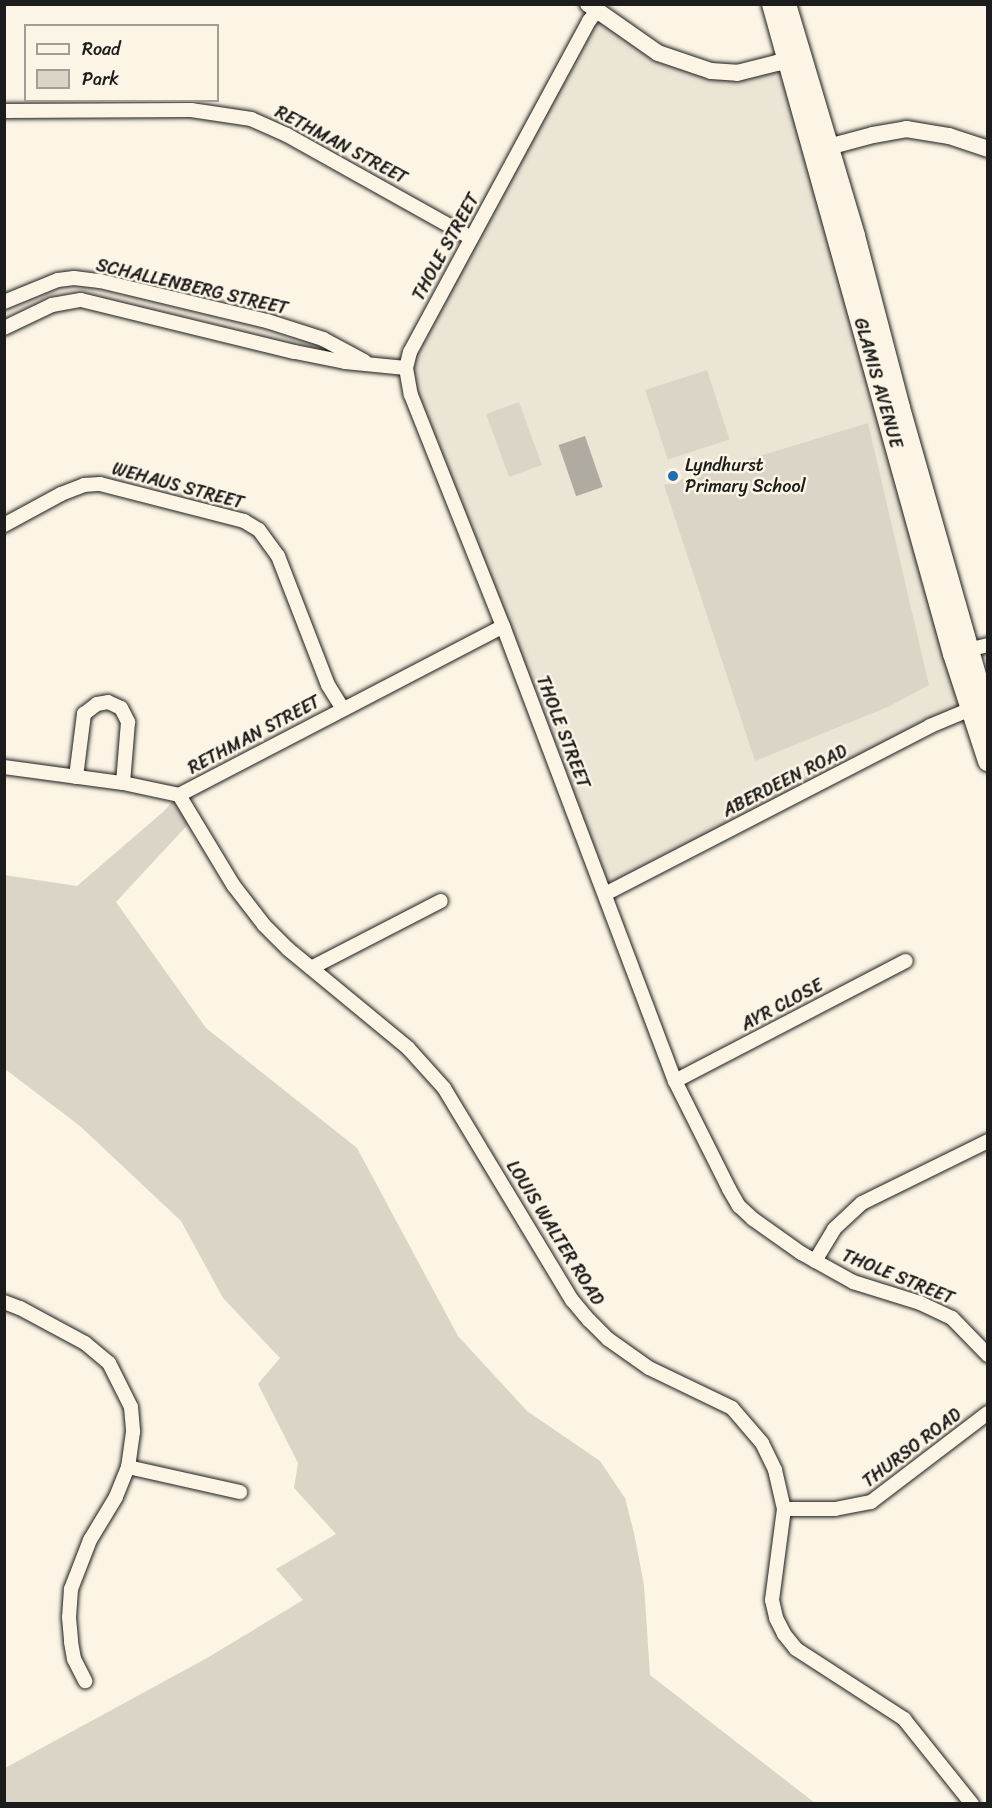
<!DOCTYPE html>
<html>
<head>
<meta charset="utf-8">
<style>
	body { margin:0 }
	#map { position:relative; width:992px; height:1808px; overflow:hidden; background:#fcf5e5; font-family:Sriracha,sans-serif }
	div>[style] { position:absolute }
	.built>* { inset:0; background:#ebe5d6 }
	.green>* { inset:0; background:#dbd5c8; transform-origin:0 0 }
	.water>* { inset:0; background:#b0aba1; transform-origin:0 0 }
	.roads { filter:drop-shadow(0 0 2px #1c1c1c) drop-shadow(0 0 2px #1c1c1c) }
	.minor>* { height:14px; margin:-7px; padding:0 7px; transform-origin:7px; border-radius:7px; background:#fcf5e5 }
	.tertiary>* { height:16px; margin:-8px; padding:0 8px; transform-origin:8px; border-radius:8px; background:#fcf5e5 }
	.secondary>* { height:20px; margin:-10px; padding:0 10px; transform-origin:10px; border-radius:10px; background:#fcf5e5 }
	.dots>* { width:16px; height:16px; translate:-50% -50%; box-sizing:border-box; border:3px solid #fcf5e5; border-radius:50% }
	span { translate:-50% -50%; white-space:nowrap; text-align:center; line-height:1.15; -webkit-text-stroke:5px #fcf5e5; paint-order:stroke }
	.street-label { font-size:18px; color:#1c1c1c }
	.poi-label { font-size:18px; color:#1c1c1c }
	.left { translate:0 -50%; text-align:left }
	.frame { position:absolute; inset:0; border:6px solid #1c1c1c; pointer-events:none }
	.legend { position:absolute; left:24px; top:24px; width:195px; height:78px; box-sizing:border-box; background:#fcf5e5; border:2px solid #a29e95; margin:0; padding:8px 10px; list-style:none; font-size:18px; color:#1c1c1c }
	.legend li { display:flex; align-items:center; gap:12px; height:30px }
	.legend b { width:30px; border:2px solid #a29e95 }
</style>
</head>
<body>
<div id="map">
	<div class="built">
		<div style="clip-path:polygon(598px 12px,710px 72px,786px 59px,971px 709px,605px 893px,406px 368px)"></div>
	</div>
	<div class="green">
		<div style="left:707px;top:370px;width:73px;height:65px;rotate:72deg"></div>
		<div style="left:519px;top:402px;width:67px;height:35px;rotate:70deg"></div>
		<div style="clip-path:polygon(868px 423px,929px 685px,890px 706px,755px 761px,664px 485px)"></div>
		<div style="clip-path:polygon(179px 795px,193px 819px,116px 902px,206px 1028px,357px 1148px,458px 1336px,527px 1411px,600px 1461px,625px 1498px,634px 1533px,644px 1585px,650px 1675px,815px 1803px,5px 1803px,5px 1768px,207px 1658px,303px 1600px,276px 1569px,336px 1534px,294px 1488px,298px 1463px,258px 1384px,280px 1358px,223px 1298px,181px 1221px,80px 1126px,5px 1069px,4px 875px,77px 886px,163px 812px)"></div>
	</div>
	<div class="water">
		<div style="left:585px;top:436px;width:54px;height:28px;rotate:71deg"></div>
	</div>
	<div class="roads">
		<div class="minor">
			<div style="left:597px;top:11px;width:13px;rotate:129deg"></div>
			<div style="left:589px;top:21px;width:376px;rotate:118.4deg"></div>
			<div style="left:410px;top:352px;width:16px;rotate:104deg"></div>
			<div style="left:406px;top:368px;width:27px;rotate:80deg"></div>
			<div style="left:411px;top:395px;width:249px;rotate:68.3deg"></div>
			<div style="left:503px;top:626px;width:486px;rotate:69.3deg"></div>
			<div style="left:675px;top:1081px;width:121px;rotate:63.4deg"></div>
			<div style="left:729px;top:1189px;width:20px;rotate:60deg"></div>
			<div style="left:739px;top:1206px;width:19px;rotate:43deg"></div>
			<div style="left:753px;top:1219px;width:59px;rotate:35.3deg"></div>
			<div style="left:801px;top:1253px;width:60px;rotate:29.1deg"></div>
			<div style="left:853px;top:1282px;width:70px;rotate:17.4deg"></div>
			<div style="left:920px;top:1303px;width:35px;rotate:25deg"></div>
			<div style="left:952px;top:1318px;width:52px;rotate:45.8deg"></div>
			<div style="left:4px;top:111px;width:187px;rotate:-0.3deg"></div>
			<div style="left:191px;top:110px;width:61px;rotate:8.5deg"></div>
			<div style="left:251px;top:119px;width:39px;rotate:24deg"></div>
			<div style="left:287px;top:135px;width:211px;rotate:29.2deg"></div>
			<div style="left:4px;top:302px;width:58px;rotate:-22.2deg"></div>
			<div style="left:58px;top:280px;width:16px;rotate:-7deg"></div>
			<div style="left:74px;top:278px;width:26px;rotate:7deg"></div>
			<div style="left:100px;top:281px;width:172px;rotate:13.5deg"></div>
			<div style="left:267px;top:321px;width:59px;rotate:17.8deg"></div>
			<div style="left:323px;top:339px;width:47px;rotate:28.2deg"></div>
			<div style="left:4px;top:328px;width:53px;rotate:-25.6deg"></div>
			<div style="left:52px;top:305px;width:29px;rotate:-10deg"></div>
			<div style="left:81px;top:300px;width:220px;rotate:13.7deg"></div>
			<div style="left:295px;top:352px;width:51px;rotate:11.3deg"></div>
			<div style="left:345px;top:362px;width:61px;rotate:5.6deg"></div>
			<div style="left:4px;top:525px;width:65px;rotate:-28.5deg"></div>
			<div style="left:61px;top:494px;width:25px;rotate:-21deg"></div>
			<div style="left:84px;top:485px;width:16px;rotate:-4deg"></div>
			<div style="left:100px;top:484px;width:149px;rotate:14.4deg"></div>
			<div style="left:244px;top:521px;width:17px;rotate:31deg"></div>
			<div style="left:259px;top:530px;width:32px;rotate:54deg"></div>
			<div style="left:278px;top:556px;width:138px;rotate:68.8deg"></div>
			<div style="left:328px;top:685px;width:28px;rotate:58deg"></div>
			<div style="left:960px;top:652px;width:29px;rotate:-14deg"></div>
			<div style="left:4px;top:767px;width:120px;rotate:7.7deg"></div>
			<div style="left:123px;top:783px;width:57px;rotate:12.1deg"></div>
			<div style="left:179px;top:795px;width:365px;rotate:-27.5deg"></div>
			<div style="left:76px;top:777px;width:64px;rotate:-82.8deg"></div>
			<div style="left:84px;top:714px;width:16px;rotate:-38deg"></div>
			<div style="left:97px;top:704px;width:11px;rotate:-10deg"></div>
			<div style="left:108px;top:702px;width:14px;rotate:25deg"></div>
			<div style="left:121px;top:708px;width:16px;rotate:63deg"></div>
			<div style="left:128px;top:722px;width:61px;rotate:94.7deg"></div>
			<div style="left:179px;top:795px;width:106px;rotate:58.9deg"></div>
			<div style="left:234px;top:886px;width:49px;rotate:52.4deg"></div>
			<div style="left:264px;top:925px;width:34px;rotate:45deg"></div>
			<div style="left:288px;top:949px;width:156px;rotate:39.5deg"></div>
			<div style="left:408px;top:1048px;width:54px;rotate:48deg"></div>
			<div style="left:444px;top:1088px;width:248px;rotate:58.9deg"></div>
			<div style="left:572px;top:1300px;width:26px;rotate:50deg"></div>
			<div style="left:589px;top:1320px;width:27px;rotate:45deg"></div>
			<div style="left:608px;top:1339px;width:50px;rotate:35.3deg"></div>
			<div style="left:649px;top:1368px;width:92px;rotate:25.7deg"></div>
			<div style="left:732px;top:1408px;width:46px;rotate:49.4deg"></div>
			<div style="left:762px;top:1443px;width:30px;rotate:64deg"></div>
			<div style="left:775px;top:1470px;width:40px;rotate:77deg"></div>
			<div style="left:784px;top:1509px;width:92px;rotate:97.5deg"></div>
			<div style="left:772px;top:1600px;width:18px;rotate:77deg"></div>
			<div style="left:776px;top:1618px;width:18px;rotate:63deg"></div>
			<div style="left:784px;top:1634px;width:19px;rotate:51deg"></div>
			<div style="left:796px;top:1649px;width:129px;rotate:32.9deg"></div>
			<div style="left:904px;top:1719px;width:109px;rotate:51.3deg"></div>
			<div style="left:605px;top:894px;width:366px;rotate:-27.3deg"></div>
			<div style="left:930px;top:726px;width:52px;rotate:-22.6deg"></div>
			<div style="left:311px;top:968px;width:146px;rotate:-27.3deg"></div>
			<div style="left:675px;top:1081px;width:260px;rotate:-27.5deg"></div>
			<div style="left:815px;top:1261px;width:37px;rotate:-59deg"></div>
			<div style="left:834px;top:1229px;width:38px;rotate:-43deg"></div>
			<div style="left:862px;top:1203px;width:140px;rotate:-26.2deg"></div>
			<div style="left:4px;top:1302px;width:17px;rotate:21deg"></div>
			<div style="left:20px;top:1308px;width:74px;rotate:28.3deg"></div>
			<div style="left:85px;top:1343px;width:31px;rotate:40deg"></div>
			<div style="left:109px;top:1363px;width:49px;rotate:63.4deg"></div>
			<div style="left:131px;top:1407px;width:25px;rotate:85deg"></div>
			<div style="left:133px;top:1432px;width:35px;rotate:98deg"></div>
			<div style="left:128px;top:1467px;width:32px;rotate:112deg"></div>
			<div style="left:116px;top:1497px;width:50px;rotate:121.2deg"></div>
			<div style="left:90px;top:1540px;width:53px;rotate:111.2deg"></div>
			<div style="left:71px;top:1589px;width:28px;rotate:94deg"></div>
			<div style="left:69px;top:1617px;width:25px;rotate:85deg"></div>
			<div style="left:71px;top:1642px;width:17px;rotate:80deg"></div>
			<div style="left:74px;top:1659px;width:25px;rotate:63deg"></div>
			<div style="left:128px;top:1467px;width:115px;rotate:12.6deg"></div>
			<div style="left:784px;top:1509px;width:51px"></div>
			<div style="left:835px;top:1509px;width:37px;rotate:-11deg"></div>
			<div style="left:871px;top:1502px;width:147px;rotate:-37.3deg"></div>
		</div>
		<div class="tertiary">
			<div style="left:588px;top:4px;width:85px;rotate:35deg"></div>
			<div style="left:658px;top:53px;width:56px;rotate:18.8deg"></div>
			<div style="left:711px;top:71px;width:26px;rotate:4deg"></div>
			<div style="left:737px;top:73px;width:41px;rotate:-14deg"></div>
			<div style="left:777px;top:63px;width:22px;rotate:-24deg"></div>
			<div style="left:817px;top:150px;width:58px;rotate:-15deg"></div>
			<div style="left:873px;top:135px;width:34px;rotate:-10deg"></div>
			<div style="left:906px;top:129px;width:44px;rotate:9.2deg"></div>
			<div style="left:949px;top:136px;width:41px;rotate:18.4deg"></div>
		</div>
		<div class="secondary">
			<div style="left:772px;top:4px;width:675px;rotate:74.44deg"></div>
			<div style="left:953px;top:654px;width:113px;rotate:71.9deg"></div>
			<div style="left:786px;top:4px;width:242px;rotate:73.4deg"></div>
			<div style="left:855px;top:236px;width:178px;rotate:75.3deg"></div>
			<div style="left:900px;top:408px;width:321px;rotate:74.1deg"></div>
		</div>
	</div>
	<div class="dots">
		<div style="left:673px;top:476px;background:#1f6fb2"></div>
	</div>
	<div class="street-label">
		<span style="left:341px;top:145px;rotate:28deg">RETHMAN STREET</span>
		<span style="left:446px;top:247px;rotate:-61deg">THOLE STREET</span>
		<span style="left:192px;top:287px;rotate:13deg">SCHALLENBERG STREET</span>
		<span style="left:878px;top:383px;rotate:74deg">GLAMIS AVENUE</span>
		<span style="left:178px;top:486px;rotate:15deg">WEHAUS STREET</span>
		<span style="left:563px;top:732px;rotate:69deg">THOLE STREET</span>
		<span style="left:254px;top:735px;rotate:-28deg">RETHMAN STREET</span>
		<span style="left:785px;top:781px;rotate:-27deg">ABERDEEN ROAD</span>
		<span style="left:782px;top:1005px;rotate:-28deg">AYR CLOSE</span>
		<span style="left:555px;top:1233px;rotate:58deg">LOUIS WALTER ROAD</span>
		<span style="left:898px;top:1277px;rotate:22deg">THOLE STREET</span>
		<span style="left:912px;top:1448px;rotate:-37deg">THURSO ROAD</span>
	</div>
	<div class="poi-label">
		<span class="left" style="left:685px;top:476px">Lyndhurst<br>Primary School</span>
	</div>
	<div class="frame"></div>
	<ul class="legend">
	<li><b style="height:8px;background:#fcf5e5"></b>Road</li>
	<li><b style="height:16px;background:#dbd5c8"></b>Park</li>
	</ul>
</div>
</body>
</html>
